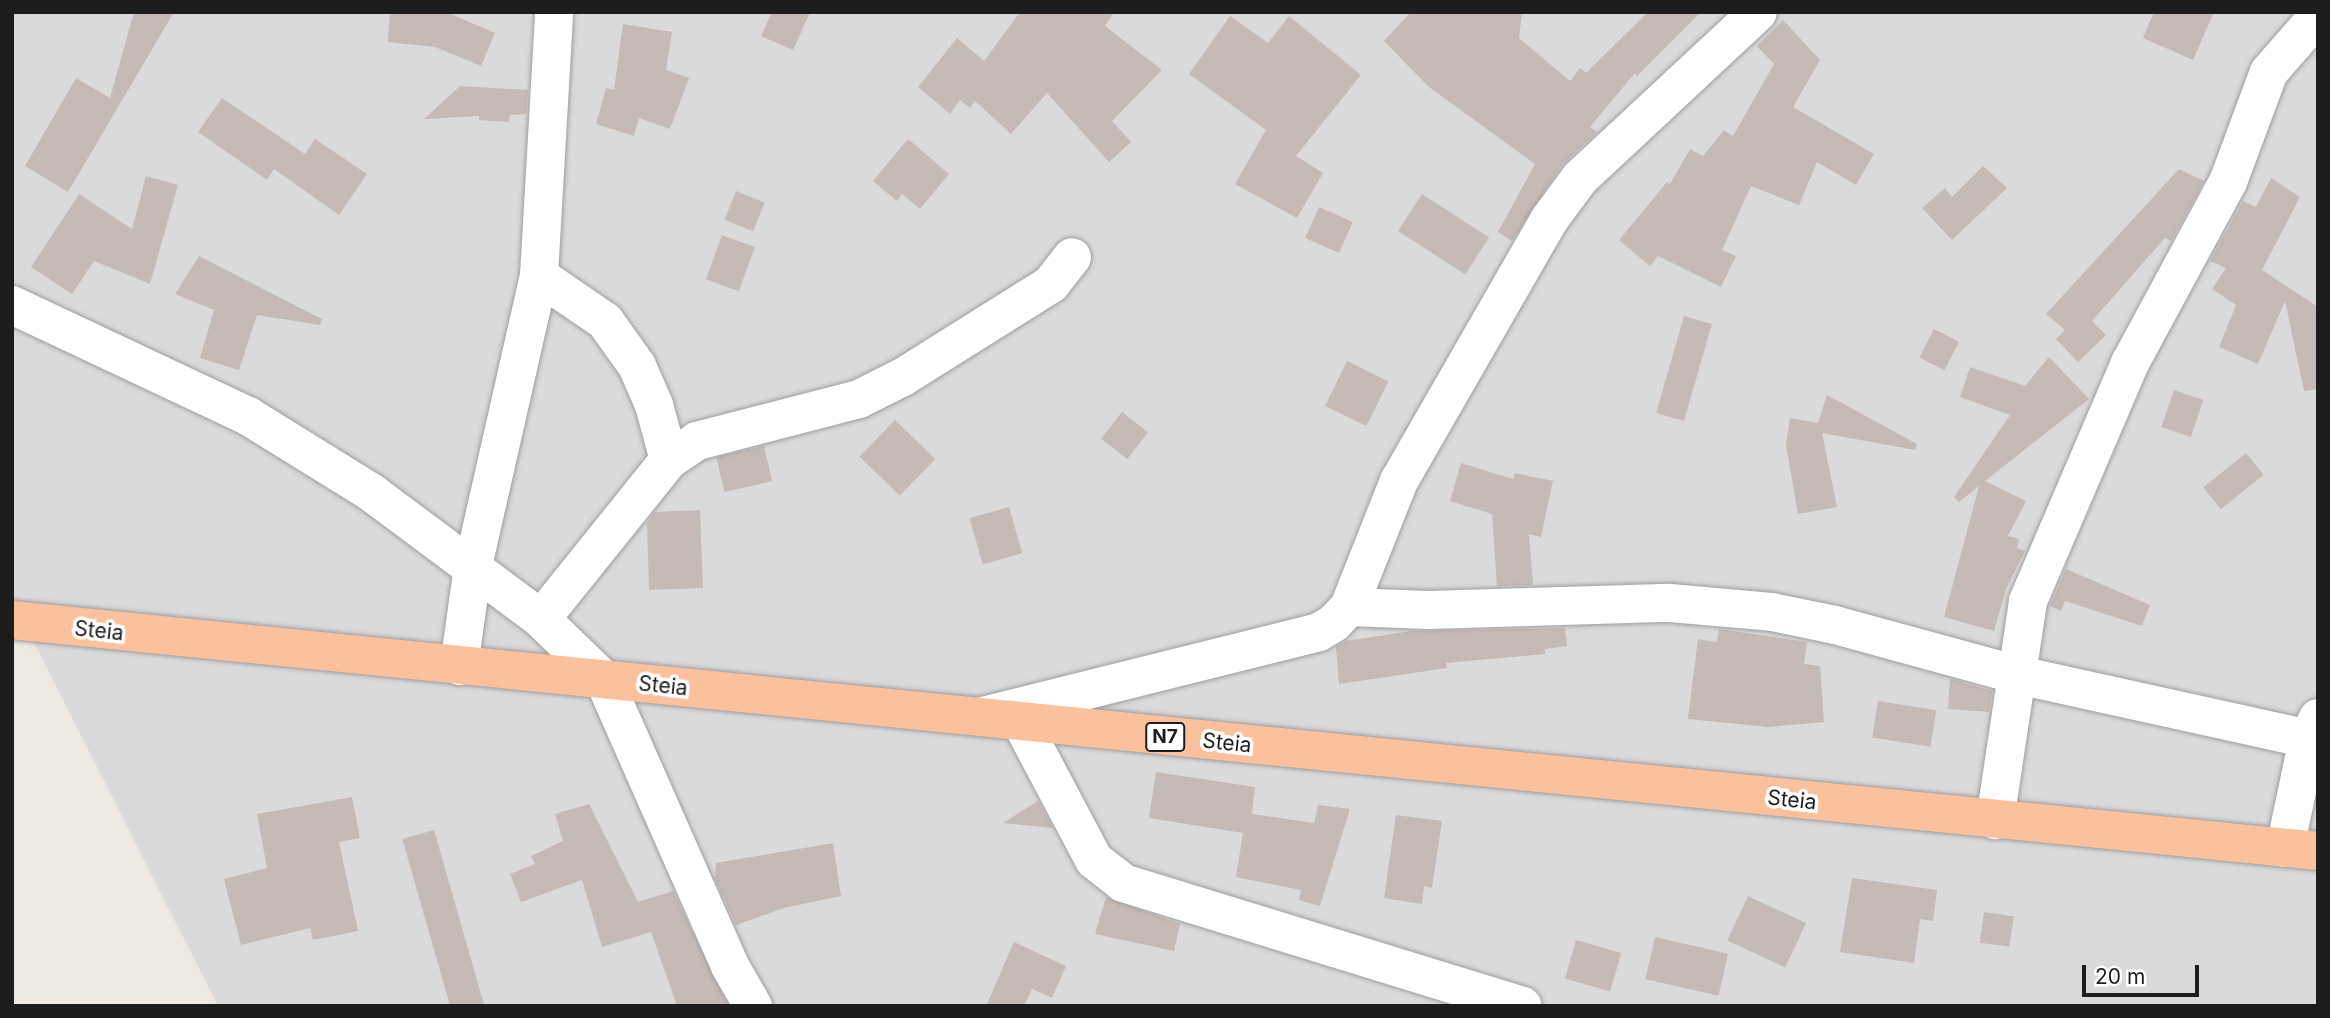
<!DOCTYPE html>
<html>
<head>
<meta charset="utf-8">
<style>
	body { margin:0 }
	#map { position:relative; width:2330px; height:1018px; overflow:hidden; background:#eee8e3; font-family:Inter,sans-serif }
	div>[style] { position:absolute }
	.residential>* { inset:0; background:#dbdada }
	.building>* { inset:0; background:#c5bab6; transform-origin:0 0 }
	.roads { filter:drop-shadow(0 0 2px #9e9e9e) drop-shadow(0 0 2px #9e9e9e) }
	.minor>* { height:38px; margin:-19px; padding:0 19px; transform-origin:19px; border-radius:19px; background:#fff }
	.major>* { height:38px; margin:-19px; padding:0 19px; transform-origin:19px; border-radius:19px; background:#fac19c }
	span { translate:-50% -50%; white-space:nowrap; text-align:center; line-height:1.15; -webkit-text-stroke:7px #fff; paint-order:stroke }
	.shield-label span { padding:2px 5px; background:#fff; border:2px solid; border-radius:5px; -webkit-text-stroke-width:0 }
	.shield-label { font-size:19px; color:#1d1d1d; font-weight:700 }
	.street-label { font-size:21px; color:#1d1d1d }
	.frame { position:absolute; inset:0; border:14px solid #1d1d1d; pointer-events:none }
	.scale { position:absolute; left:2082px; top:965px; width:117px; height:32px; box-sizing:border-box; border:4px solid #1d1d1d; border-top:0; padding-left:9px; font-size:21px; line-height:24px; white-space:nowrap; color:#1d1d1d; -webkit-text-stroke:5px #fff; paint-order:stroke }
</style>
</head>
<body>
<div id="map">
	<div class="residential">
		<div style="clip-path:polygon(12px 12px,2318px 12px,2318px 1006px,218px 1006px,12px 599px)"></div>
	</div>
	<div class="building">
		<div style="clip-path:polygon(134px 12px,174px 12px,68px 192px,25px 166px,76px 78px,110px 98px)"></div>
		<div style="clip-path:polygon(390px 12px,446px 12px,495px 33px,481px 66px,435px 47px,388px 42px)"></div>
		<div style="clip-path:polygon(772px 12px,810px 12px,793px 50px,761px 36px)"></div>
		<div style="clip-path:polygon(1020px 12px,1114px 12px,1105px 26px,1162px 70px,1112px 121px,1131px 142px,1109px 162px,1047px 93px,1011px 134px,975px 101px,970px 108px,960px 100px,950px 114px,918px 87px,957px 38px,984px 61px)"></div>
		<div style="clip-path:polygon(1411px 12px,1522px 12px,1519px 38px,1570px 81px,1580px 68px,1586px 73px,1648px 12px,1701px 12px,1637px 76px,1635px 73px,1590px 127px,1597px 132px,1562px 165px,1512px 241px,1498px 232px,1535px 164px,1429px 87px,1384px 41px)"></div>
		<div style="clip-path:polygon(2154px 12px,2214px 12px,2193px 60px,2143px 38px)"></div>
		<div style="clip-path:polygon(1230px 16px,1268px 43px,1289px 16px,1361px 75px,1296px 156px,1323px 173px,1297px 218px,1235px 184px,1266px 130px,1189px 74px)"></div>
		<div style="clip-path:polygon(1783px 20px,1820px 60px,1793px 107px,1874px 154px,1856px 185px,1817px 162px,1799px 205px,1751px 186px,1722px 250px,1736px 256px,1721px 287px,1658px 256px,1650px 266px,1619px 240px,1667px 182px,1670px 184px,1690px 149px,1703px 156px,1724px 130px,1733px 136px,1774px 64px,1757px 46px)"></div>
		<div style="clip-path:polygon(623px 24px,672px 32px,666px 70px,689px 78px,670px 129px,639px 118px,634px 136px,596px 124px,606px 88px,614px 90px)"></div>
		<div style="clip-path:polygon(460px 86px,528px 90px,526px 114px,510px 115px,509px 122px,479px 120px,479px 116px,424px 119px)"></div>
		<div style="clip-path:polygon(222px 98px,305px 154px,315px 139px,367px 174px,339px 215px,274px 169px,267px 180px,198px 132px)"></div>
		<div style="clip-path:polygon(908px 139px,949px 174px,920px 209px,902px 194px,897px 201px,873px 181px)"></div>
		<div style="clip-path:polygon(1983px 166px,2007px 188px,1952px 240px,1922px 208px,1945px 188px,1952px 197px)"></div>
		<div style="clip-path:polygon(2179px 169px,2204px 181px,2171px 241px,2165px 238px,2092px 321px,2106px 335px,2078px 362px,2056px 339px,2065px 330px,2046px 314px)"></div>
		<div style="clip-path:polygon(146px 176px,178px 185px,150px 284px,94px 261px,72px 294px,31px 267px,79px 194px,132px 229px)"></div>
		<div style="clip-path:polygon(2271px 178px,2300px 197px,2262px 270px,2318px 307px,2318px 389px,2304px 391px,2285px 301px,2258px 364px,2219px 347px,2236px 305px,2212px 289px,2226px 268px,2210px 261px,2243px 201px,2256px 207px)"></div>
		<div style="left:736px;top:191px;width:31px;height:31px;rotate:22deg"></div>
		<div style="left:1422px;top:194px;width:80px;height:44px;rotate:33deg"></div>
		<div style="left:1319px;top:207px;width:37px;height:34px;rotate:24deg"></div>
		<div style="left:722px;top:235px;width:35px;height:47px;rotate:20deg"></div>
		<div style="clip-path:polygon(199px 256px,322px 319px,320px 325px,257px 315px,239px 370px,200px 358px,214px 310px,175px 294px)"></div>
		<div style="left:1684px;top:316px;width:29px;height:101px;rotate:16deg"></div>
		<div style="left:1934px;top:329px;width:28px;height:32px;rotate:27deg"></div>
		<div style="clip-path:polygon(2049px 357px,2089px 399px,1985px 481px,2026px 501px,2008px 536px,2019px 539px,2017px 548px,2025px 551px,2006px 589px,1994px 631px,1944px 617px,1979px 486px,1959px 502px,1954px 497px,2010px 415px,1960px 397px,1970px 367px,2025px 386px)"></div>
		<div style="left:1347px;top:361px;width:46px;height:50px;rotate:26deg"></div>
		<div style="left:2174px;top:390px;width:31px;height:39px;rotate:19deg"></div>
		<div style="clip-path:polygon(1827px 395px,1917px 444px,1915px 450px,1822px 433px,1837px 507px,1798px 514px,1786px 445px,1790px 418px,1818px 423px)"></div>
		<div style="left:1122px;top:412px;width:33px;height:34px;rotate:38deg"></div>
		<div style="left:895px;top:420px;width:56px;height:51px;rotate:44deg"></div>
		<div style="left:764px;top:446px;width:36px;height:49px;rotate:77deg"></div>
		<div style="left:2246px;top:453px;width:28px;height:55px;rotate:51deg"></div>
		<div style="clip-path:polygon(1461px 463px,1513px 479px,1515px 473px,1553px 481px,1541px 537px,1529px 534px,1533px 585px,1497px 586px,1492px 514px,1450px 501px)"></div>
		<div style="left:1009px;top:507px;width:48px;height:41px;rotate:74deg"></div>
		<div style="clip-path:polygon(700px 510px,703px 588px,649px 590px,647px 523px,655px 512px)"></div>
		<div style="clip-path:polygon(2066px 569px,2150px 605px,2142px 626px,2065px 601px,2061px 611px,2050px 606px)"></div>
		<div style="clip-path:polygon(1565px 628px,1567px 646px,1545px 649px,1545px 654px,1446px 663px,1447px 668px,1339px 684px,1336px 647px,1346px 641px,1411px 631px)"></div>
		<div style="clip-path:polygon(1719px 629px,1807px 642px,1804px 664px,1820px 666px,1824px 722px,1768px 727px,1688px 719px,1698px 639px,1717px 642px)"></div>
		<div style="clip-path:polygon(1950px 679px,1992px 691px,1989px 712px,1948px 709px)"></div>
		<div style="left:1878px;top:701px;width:59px;height:37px;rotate:9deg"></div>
		<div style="clip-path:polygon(1156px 772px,1255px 787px,1252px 814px,1314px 823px,1318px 805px,1350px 809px,1320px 906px,1299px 900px,1301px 890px,1236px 877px,1243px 833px,1149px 818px)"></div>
		<div style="clip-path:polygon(352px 797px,360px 838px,339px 842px,358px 931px,313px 940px,310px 928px,241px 945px,224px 879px,267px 868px,257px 814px)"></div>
		<div style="clip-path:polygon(1038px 801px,1053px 828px,1003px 823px)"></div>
		<div style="clip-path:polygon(589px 804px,638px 902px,673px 891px,728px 1006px,677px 1006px,651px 932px,602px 947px,582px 880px,521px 902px,510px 874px,535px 864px,531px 856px,563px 841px,555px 814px)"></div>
		<div style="clip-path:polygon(1396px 815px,1442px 821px,1432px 888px,1424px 886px,1422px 904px,1384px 898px)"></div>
		<div style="left:434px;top:830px;width:183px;height:33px;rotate:74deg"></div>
		<div style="clip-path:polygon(833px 843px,841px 896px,784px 908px,736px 925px,715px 878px,716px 863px)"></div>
		<div style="clip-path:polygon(1852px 878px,1937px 890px,1933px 921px,1920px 919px,1914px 963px,1840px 952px)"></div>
		<div style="left:1748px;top:896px;width:64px;height:49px;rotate:25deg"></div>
		<div style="clip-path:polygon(1106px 897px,1180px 924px,1174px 951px,1095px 934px)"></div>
		<div style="left:1984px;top:912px;width:30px;height:31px;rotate:8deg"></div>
		<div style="left:1655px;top:937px;width:75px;height:43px;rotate:13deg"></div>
		<div style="left:1576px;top:940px;width:47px;height:40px;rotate:16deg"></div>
		<div style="clip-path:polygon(1014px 942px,1066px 966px,1052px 998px,1032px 989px,1024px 1006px,986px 1006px)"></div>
	</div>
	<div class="roads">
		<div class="minor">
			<div style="left:539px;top:276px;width:80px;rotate:34.3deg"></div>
			<div style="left:605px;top:321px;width:55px;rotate:54.6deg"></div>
			<div style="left:637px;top:366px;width:43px;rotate:66.4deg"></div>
			<div style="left:654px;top:405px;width:57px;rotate:74.7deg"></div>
			<div style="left:12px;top:305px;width:261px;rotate:25.2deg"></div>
			<div style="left:248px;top:416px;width:146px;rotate:31.8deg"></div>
			<div style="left:372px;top:493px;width:211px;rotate:36.7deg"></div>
			<div style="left:541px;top:619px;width:88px;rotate:44.1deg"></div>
			<div style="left:604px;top:680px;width:313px;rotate:66.2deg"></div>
			<div style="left:730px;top:966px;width:46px;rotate:60.1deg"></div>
			<div style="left:1349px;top:607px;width:79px;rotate:2.2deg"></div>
			<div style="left:1428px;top:610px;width:242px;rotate:-1.7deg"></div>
			<div style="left:1670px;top:603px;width:102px;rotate:5deg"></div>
			<div style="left:1772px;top:612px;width:64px;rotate:11.7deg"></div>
			<div style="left:1835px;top:625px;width:190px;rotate:15.3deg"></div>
			<div style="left:2018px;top:675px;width:297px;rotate:12.4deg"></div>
			<div style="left:541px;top:619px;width:204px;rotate:-51.2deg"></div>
			<div style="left:669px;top:460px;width:34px;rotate:-34deg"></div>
			<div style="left:697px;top:441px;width:167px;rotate:-14.5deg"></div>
			<div style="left:859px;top:399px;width:49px;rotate:-26.6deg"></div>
			<div style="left:903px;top:377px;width:175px;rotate:-32.1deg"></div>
			<div style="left:1051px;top:284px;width:34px;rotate:-52deg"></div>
			<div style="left:459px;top:666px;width:101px;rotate:-82deg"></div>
			<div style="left:473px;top:566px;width:297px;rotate:-77.2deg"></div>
			<div style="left:539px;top:276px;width:264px;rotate:-86.7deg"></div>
			<div style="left:983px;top:716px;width:346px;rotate:-14deg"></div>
			<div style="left:1319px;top:632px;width:17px;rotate:-31deg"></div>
			<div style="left:1334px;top:623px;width:22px;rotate:-47deg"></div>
			<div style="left:1349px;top:607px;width:136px;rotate:-68.4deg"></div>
			<div style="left:1399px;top:481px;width:301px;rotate:-60.1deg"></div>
			<div style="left:1549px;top:220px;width:52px;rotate:-53.6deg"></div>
			<div style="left:1580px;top:178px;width:243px;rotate:-43deg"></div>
			<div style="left:1021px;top:722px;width:156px;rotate:62.1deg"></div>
			<div style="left:1094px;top:860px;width:37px;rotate:38deg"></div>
			<div style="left:1123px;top:883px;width:418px;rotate:17.1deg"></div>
			<div style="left:1995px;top:820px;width:221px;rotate:-81.4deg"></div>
			<div style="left:2028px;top:601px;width:259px;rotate:-66.8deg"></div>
			<div style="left:2130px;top:363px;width:206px;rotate:-61.6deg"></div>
			<div style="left:2228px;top:182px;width:117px;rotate:-69.6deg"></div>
			<div style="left:2269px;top:72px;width:74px;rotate:-48.8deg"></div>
			<div style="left:2285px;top:848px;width:111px;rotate:-78.1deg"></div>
			<div style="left:2308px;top:739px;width:23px;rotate:-65deg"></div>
		</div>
		<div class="major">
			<div style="left:12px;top:620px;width:2318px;rotate:5.72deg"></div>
		</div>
	</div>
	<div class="shield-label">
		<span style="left:1165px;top:737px">N7</span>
	</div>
	<div class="street-label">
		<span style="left:99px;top:631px;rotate:6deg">Steia</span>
		<span style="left:663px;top:686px;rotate:6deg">Steia</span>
		<span style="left:1227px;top:743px;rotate:6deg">Steia</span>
		<span style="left:1792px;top:800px;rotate:6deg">Steia</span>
	</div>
	<div class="frame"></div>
	<div class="scale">20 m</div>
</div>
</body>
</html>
